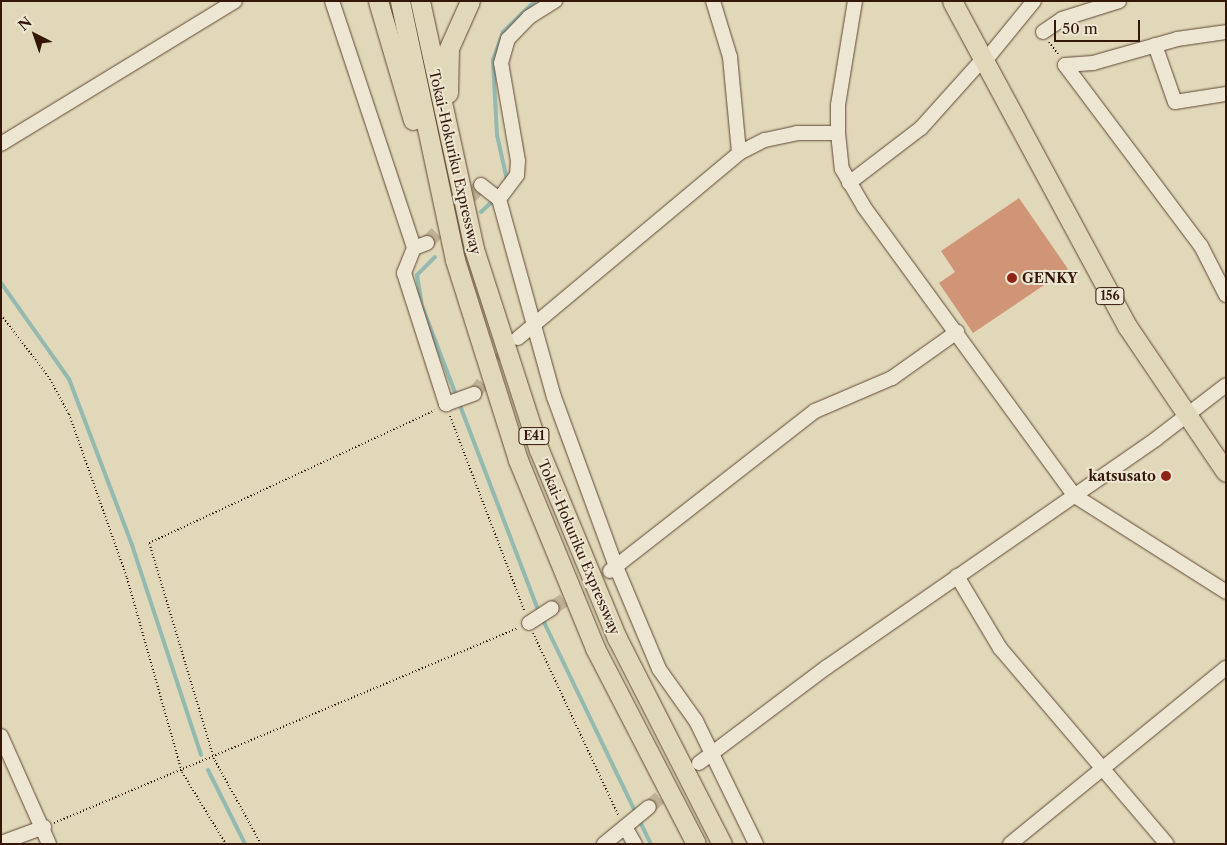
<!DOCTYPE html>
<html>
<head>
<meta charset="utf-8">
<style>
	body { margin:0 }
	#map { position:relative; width:1227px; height:845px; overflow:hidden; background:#e1d8b9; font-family:"Libre Caslon Text",serif }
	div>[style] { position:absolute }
	.stream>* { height:4px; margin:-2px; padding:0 2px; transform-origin:2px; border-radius:2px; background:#94b9b0 }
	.building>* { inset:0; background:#d09577 }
	.minor-tunnel>* { height:14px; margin-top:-7px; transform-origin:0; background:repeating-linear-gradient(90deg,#bfb195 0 14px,transparent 0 21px) }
	.path>* { height:2px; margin-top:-1px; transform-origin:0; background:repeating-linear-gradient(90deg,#351707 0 1px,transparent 0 3.5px) }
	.roads { filter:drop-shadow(0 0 1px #604734) drop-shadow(0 0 1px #604734) }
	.minor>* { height:14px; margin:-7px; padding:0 7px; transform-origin:7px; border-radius:7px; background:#ece6d2 }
	.highway>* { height:19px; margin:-9.5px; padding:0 9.5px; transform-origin:9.5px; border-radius:9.5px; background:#e1d8b9 }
	.dots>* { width:14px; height:14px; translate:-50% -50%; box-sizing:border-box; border:2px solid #ece6d2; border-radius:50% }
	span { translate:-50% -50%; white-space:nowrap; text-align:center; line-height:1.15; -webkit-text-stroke:4px #ece6d2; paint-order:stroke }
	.shield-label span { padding:1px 4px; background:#ece6d2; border:1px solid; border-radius:4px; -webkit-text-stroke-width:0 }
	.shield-label { font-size:12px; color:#351707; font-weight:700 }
	.street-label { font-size:14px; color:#351707 }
	.poi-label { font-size:14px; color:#351707; font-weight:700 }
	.left { translate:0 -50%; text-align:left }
	.right { translate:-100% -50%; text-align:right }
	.frame { position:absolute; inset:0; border:2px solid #351707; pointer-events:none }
	.north { position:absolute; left:10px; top:10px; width:50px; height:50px; -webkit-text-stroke:4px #ece6d2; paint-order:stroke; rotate:319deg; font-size:14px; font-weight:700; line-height:20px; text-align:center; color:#351707 }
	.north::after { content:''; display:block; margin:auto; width:18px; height:22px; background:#351707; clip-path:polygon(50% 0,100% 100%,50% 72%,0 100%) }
	.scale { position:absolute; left:1054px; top:20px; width:86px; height:22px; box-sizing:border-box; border:2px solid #351707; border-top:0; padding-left:6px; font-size:15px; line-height:18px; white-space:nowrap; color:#351707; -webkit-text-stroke:4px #ece6d2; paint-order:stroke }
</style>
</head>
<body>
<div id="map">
	<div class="stream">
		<div style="left:507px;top:180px;width:46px;rotate:-102.5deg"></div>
		<div style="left:497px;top:135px;width:75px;rotate:-93.1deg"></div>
		<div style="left:493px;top:60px;width:30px;rotate:-70deg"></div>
		<div style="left:503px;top:32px;width:45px;rotate:-44.1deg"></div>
		<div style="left:481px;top:212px;width:18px;rotate:-43deg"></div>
		<div style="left:435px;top:257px;width:25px;rotate:135deg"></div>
		<div style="left:417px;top:275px;width:31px;rotate:81deg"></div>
		<div style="left:422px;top:306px;width:328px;rotate:69.1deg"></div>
		<div style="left:1px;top:283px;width:118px;rotate:54.7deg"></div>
		<div style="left:69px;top:379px;width:178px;rotate:69.2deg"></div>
		<div style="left:132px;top:545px;width:221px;rotate:71.8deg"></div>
		<div style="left:542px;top:618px;width:251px;rotate:64.3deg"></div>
		<div style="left:208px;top:770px;width:83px;rotate:63.4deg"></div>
	</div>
	<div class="building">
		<div style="clip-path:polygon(1019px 198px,1068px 269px,973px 333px,939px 283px,955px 272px,941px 251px)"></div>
	</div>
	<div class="minor-tunnel">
		<div style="left:427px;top:243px;width:79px;rotate:-47deg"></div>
		<div style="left:474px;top:394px;width:61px;rotate:-52.4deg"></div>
		<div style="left:552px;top:608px;width:69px;rotate:-32.5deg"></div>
		<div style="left:649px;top:807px;width:67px;rotate:-41.3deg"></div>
	</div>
	<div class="path">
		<div style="left:1049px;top:42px;width:15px;rotate:53deg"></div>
		<div style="left:1px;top:315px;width:77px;rotate:52.4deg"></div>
		<div style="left:48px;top:376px;width:43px;rotate:61.1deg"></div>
		<div style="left:69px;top:414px;width:174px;rotate:70.5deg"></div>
		<div style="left:127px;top:578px;width:202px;rotate:74.2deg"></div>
		<div style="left:182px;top:772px;width:84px;rotate:58.6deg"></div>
		<div style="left:450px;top:416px;width:208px;rotate:69.1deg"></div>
		<div style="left:533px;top:633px;width:203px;rotate:64.9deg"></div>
		<div style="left:54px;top:823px;width:503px;rotate:-22.8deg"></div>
		<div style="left:261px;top:844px;width:97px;rotate:-118.9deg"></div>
		<div style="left:214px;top:759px;width:226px;rotate:-106.7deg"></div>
		<div style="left:149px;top:543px;width:315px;rotate:-24.9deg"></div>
	</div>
	<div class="roads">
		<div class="minor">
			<div style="left:332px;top:1px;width:260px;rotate:71.6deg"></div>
			<div style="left:414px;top:248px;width:27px;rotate:112deg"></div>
			<div style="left:404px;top:273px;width:138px;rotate:72.2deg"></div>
			<div style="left:446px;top:404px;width:30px;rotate:-20deg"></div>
			<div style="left:713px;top:1px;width:59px;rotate:73.1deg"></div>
			<div style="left:730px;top:57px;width:96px;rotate:84.6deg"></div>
			<div style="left:855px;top:1px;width:105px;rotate:99.3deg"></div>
			<div style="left:838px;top:105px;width:28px;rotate:90deg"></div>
			<div style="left:838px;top:133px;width:36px;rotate:84deg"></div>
			<div style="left:842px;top:169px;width:44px;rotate:59.9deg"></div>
			<div style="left:864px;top:207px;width:358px;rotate:53.9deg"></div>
			<div style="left:1075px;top:496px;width:179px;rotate:32.4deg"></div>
			<div style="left:1043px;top:32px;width:23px;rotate:-34deg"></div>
			<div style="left:1062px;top:19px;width:60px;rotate:-17.5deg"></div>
			<div style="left:1155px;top:45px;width:60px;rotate:70.7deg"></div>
			<div style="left:1175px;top:102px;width:52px;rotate:-8.9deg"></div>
			<div style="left:989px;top:56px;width:71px;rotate:-50.7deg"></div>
			<div style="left:1065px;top:65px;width:226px;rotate:53.1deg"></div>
			<div style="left:1201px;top:246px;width:55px;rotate:63deg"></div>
			<div style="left:1065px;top:65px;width:28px;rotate:-4deg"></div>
			<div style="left:1093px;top:63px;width:87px;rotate:-15.9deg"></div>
			<div style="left:1177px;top:39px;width:49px;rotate:-8.1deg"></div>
			<div style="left:1px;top:144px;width:274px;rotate:-31.4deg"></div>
			<div style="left:849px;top:183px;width:91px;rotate:-37.4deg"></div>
			<div style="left:921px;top:128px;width:93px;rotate:-48.1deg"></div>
			<div style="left:481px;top:185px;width:23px;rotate:38deg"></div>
			<div style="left:499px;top:199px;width:205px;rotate:74.5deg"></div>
			<div style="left:554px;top:397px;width:183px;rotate:69.9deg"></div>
			<div style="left:617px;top:569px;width:108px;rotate:67.2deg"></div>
			<div style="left:659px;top:669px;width:64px;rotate:54.6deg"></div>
			<div style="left:696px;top:721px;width:137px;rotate:64deg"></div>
			<div style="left:499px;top:199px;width:30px;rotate:-53deg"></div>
			<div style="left:517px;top:175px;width:14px;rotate:-86deg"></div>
			<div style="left:518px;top:161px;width:99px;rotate:-99.8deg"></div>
			<div style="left:501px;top:63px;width:25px;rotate:-74deg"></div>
			<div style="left:508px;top:39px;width:30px;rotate:-46deg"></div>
			<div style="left:529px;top:17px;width:31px;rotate:-32deg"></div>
			<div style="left:414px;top:248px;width:14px;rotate:-21deg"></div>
			<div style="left:518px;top:338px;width:288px;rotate:-39.9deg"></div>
			<div style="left:739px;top:153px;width:29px;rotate:-27deg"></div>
			<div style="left:765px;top:140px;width:33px;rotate:-12deg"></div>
			<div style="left:797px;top:133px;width:41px"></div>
			<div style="left:610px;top:571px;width:260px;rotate:-38deg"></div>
			<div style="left:815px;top:411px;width:84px;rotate:-23.2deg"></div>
			<div style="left:892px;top:378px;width:80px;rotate:-35.3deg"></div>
			<div style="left:957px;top:576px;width:84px;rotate:59.2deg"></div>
			<div style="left:1000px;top:648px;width:257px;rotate:49.6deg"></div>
			<div style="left:529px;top:623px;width:27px;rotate:-33deg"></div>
			<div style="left:1px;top:736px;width:118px;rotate:66deg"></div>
			<div style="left:699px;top:763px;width:160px;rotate:-36.9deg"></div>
			<div style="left:827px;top:667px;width:400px;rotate:-34.7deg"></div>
			<div style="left:1156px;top:439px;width:88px;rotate:-37.6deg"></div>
			<div style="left:625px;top:827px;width:20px;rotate:60deg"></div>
			<div style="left:1px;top:843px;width:46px;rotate:-20.4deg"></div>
			<div style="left:604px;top:844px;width:58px;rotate:-39.4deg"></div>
			<div style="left:1010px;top:844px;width:279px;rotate:-39.2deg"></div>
		</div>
		<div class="highway">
			<div style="left:378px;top:1px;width:124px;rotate:73.6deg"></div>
			<div style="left:400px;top:1px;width:265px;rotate:78deg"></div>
			<div style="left:455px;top:260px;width:210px;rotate:72.5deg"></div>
			<div style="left:518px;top:460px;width:203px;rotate:67.7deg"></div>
			<div style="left:595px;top:648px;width:220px;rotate:62.7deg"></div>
			<div style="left:420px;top:1px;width:254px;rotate:77.7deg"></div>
			<div style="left:474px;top:249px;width:211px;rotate:72.1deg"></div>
			<div style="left:539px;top:450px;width:204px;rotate:67.5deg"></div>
			<div style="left:617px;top:638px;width:231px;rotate:63deg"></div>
			<div style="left:952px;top:1px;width:369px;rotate:61.7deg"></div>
			<div style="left:1127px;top:326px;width:176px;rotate:55.9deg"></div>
			<div style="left:448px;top:93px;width:45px;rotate:-88.7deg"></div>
			<div style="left:449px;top:48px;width:51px;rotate:-65.9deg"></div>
		</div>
	</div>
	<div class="dots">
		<div style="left:1012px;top:278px;background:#8f2418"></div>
		<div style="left:1166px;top:476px;background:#8f2418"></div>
	</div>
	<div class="shield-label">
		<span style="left:1110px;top:296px">156</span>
		<span style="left:534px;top:436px">E41</span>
	</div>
	<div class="street-label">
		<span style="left:455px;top:162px;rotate:77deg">Tokai-Hokuriku Expressway</span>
		<span style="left:579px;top:547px;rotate:67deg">Tokai-Hokuriku Expressway</span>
	</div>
	<div class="poi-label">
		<span class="left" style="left:1022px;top:278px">GENKY</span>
		<span class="right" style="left:1156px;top:476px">katsusato</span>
	</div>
	<div class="frame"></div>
	<div class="north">N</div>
	<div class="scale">50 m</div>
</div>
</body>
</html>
